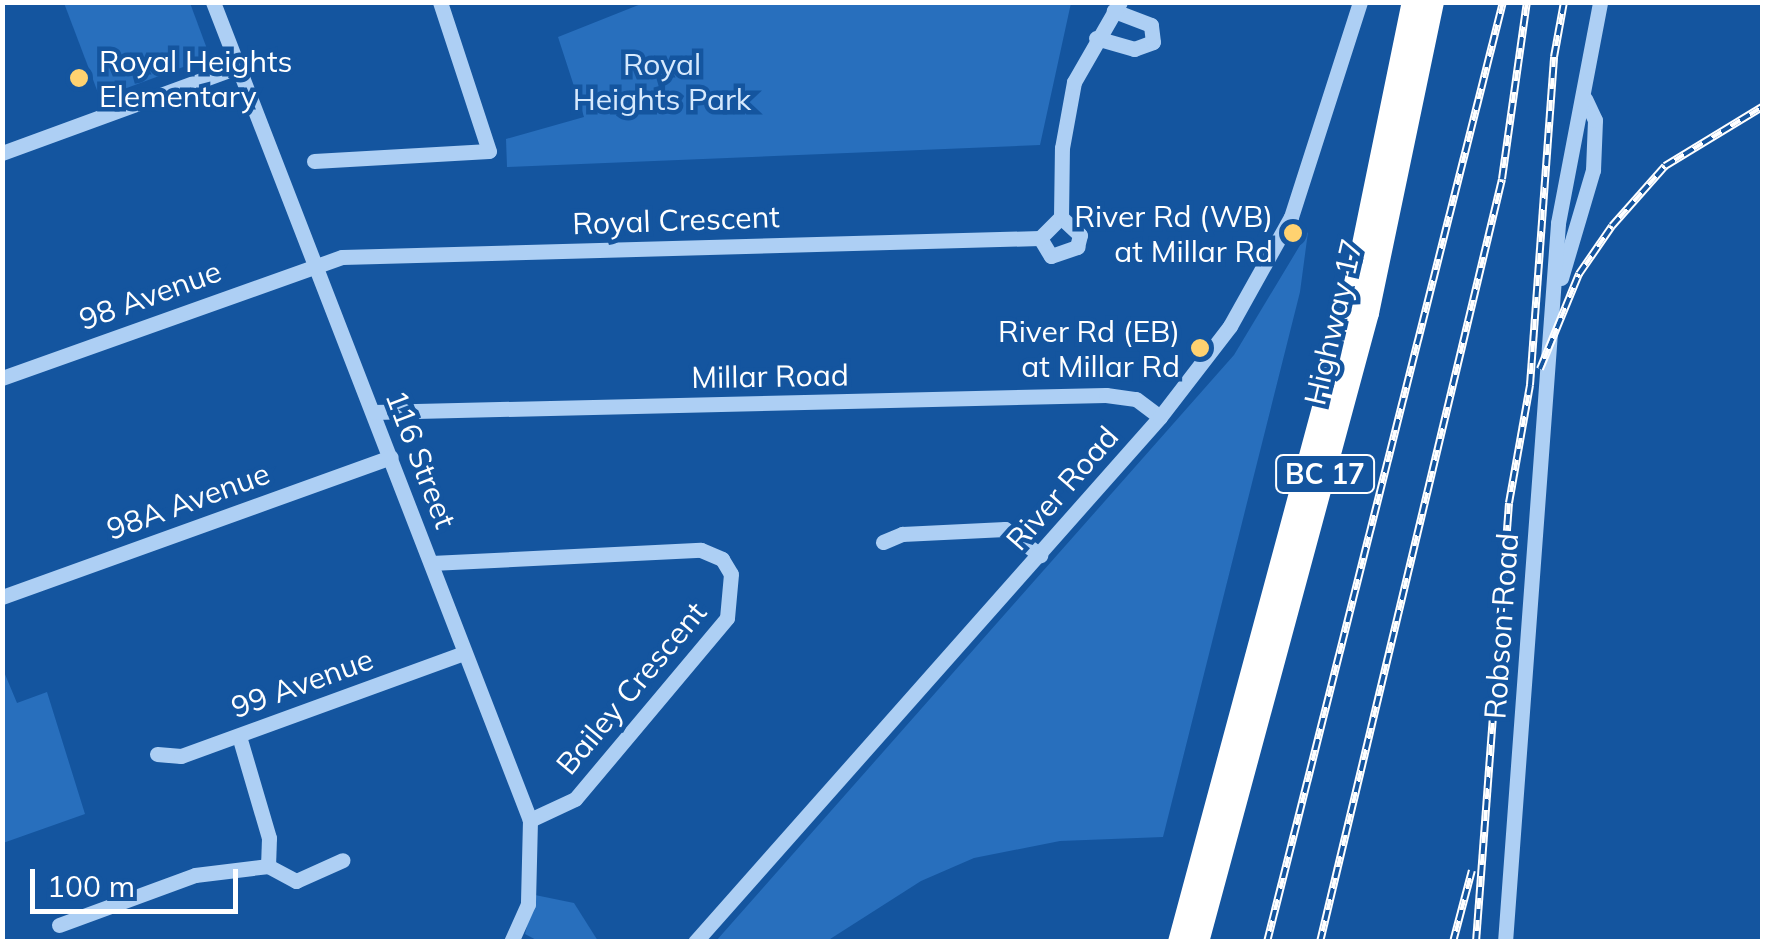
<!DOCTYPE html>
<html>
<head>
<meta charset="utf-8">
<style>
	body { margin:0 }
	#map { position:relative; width:1765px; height:944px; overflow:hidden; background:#14559f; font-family:Mulish,sans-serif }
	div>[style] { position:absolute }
	.green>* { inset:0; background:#286fbd }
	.minor>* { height:15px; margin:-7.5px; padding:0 7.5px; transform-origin:7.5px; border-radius:7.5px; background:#adcff4 }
	.highway>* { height:22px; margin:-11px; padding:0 11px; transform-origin:11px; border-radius:11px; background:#fff }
	.rail>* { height:8px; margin-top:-4px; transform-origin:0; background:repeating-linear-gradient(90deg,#14559f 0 11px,#fff 0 22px); box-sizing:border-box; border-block:2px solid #fff }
	.dots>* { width:28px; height:28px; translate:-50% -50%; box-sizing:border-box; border:5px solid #14559f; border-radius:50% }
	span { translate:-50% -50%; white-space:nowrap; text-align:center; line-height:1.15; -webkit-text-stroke:9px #14559f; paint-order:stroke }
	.shield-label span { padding:2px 8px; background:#14559f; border:2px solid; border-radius:8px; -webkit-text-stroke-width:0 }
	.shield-label { font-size:28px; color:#fff; font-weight:700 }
	.poi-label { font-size:30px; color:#fff }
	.left { translate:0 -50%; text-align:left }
	.right { translate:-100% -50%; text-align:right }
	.park-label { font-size:30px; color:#d6e9fd }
	.street-label { font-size:30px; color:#fff }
	.frame { position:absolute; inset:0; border:5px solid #fff; pointer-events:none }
	.scale { position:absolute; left:30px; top:869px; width:208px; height:45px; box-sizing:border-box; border:5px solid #fff; border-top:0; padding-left:12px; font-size:30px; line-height:35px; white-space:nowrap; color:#fff; -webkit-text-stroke:8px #14559f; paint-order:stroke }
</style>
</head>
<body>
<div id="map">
	<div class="green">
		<div style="clip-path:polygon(646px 2px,1071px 2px,1071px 3px,1040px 145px,507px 167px,506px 139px,584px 117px,558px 37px)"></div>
		<div style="clip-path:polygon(64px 3px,190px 3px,210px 57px,100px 98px)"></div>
		<div style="clip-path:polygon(1308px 232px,1300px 292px,1163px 837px,1060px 841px,974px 858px,921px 881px,827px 941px,716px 941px,1234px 355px)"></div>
		<div style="clip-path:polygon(2px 667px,17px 703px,47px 692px,85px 814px,3px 843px)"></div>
		<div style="clip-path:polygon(535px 895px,574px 903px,598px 941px,540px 942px,525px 934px)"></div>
	</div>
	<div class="minor">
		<div style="left:213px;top:2px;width:877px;rotate:68.82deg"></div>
		<div style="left:530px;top:820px;width:84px;rotate:91.4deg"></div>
		<div style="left:528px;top:904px;width:42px;rotate:114.1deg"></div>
		<div style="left:1096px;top:38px;width:40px;rotate:16deg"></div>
		<div style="left:1134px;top:49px;width:20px;rotate:-20deg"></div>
		<div style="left:1153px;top:42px;width:17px;rotate:-97deg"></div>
		<div style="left:1151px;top:25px;width:40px;rotate:-159deg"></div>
		<div style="left:2px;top:153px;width:250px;rotate:-20.1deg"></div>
		<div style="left:314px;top:161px;width:175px;rotate:-3.3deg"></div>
		<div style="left:489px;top:151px;width:157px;rotate:-108.2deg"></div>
		<div style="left:1040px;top:238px;width:21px;rotate:59deg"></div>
		<div style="left:1051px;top:256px;width:28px;rotate:-19deg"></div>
		<div style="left:1077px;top:247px;width:12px;rotate:-76deg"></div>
		<div style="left:1080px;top:235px;width:26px;rotate:-137deg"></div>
		<div style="left:1561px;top:278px;width:113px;rotate:-73.5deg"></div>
		<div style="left:1593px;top:170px;width:50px;rotate:-87.7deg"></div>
		<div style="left:1595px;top:120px;width:23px;rotate:-115deg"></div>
		<div style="left:2px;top:378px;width:361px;rotate:-19.6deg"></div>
		<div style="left:342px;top:257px;width:698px;rotate:-1.56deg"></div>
		<div style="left:1040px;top:238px;width:30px;rotate:-45deg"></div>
		<div style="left:1061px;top:217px;width:69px;rotate:-89.2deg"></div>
		<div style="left:1062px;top:148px;width:67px;rotate:-79.7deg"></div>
		<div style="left:1074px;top:82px;width:92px;rotate:-60.1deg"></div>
		<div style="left:374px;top:412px;width:732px;rotate:-1.33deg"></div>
		<div style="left:1106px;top:395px;width:30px;rotate:8deg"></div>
		<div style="left:1136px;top:399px;width:30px;rotate:37deg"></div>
		<div style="left:883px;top:542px;width:21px;rotate:-23deg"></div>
		<div style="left:902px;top:534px;width:103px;rotate:-2.8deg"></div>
		<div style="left:1005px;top:529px;width:44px;rotate:36.6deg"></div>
		<div style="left:431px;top:563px;width:270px;rotate:-2.8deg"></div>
		<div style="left:701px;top:550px;width:23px;rotate:23deg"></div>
		<div style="left:722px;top:559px;width:17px;rotate:59deg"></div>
		<div style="left:731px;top:574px;width:44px;rotate:95.2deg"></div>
		<div style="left:727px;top:618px;width:236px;rotate:130deg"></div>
		<div style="left:575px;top:799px;width:50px;rotate:155deg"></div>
		<div style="left:2px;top:597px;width:413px;rotate:-19.8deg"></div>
		<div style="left:239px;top:736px;width:106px;rotate:73.6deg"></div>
		<div style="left:269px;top:838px;width:28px;rotate:92deg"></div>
		<div style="left:268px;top:866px;width:32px;rotate:28deg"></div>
		<div style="left:296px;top:881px;width:51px;rotate:-24.1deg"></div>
		<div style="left:157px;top:754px;width:24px;rotate:5deg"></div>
		<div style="left:181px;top:756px;width:301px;rotate:-20deg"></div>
		<div style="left:59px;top:925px;width:145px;rotate:-20.2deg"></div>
		<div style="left:195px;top:875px;width:74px;rotate:-7deg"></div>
		<div style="left:695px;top:942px;width:701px;rotate:-48.47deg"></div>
		<div style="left:1160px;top:417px;width:115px;rotate:-52.4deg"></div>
		<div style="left:1230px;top:326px;width:125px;rotate:-60.8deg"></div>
		<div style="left:1291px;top:217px;width:226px;rotate:-72.2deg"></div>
		<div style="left:1505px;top:942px;width:721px;rotate:-85.78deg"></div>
		<div style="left:1558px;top:223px;width:225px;rotate:-79.2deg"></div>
	</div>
	<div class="highway">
		<div style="left:1179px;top:942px;width:657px;rotate:-74.91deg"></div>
		<div style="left:1350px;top:308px;width:312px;rotate:-78.4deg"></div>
		<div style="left:1198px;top:942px;width:652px;rotate:-74.88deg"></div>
		<div style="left:1368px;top:313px;width:318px;rotate:-78.2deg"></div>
	</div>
	<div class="rail">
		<div style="left:1540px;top:369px;width:103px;rotate:-67.7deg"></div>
		<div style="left:1579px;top:274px;width:58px;rotate:-55.5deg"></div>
		<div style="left:1612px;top:226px;width:80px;rotate:-48.5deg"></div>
		<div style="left:1665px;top:166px;width:114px;rotate:-31.3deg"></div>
		<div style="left:1267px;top:942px;width:969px;rotate:-75.91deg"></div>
		<div style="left:1320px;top:942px;width:784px;rotate:-76.58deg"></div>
		<div style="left:1502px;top:179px;width:179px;rotate:-82deg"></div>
		<div style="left:1453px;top:942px;width:74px;rotate:-75.2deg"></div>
		<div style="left:1476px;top:942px;width:440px;rotate:-85.7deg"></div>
		<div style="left:1509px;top:503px;width:120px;rotate:-79.9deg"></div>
		<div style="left:1530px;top:385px;width:329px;rotate:-85.8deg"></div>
		<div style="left:1554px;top:57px;width:56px;rotate:-79.7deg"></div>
	</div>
	<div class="dots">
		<div style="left:79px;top:78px;background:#ffd270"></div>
		<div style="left:1293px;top:233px;background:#ffd270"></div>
		<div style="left:1200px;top:348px;background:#ffd270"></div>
	</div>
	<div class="shield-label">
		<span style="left:1325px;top:474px">BC 17</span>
	</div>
	<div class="poi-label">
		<span class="left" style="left:99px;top:78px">Royal Heights<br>Elementary</span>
		<span class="right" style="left:1273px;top:233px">River Rd (WB)<br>at Millar Rd</span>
		<span class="right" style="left:1180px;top:348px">River Rd (EB)<br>at Millar Rd</span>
	</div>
	<div class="park-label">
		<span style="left:662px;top:81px">Royal<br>Heights Park</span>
	</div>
	<div class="street-label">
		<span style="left:676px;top:220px;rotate:-2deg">Royal Crescent</span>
		<span style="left:150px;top:295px;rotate:-20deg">98 Avenue</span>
		<span style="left:1333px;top:322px;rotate:-77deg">Highway 17</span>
		<span style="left:770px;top:376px;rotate:-1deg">Millar Road</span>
		<span style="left:421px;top:459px;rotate:69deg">116 Street</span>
		<span style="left:1062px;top:488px;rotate:-49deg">River Road</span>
		<span style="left:188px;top:501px;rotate:-20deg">98A Avenue</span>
		<span style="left:1501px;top:626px;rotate:-86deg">Robson Road</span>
		<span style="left:302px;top:683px;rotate:-20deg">99 Avenue</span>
		<span style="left:631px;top:688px;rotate:-50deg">Bailey Crescent</span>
	</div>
	<div class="frame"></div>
	<div class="scale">100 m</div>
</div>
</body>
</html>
